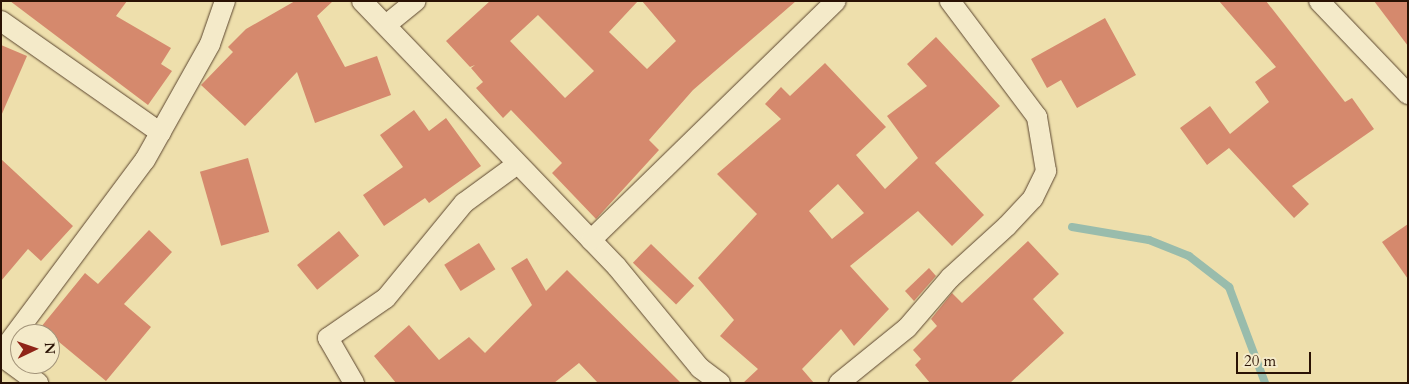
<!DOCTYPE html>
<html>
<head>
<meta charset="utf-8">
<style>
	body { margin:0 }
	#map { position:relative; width:1409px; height:384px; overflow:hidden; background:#eedfac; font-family:Cardo,serif }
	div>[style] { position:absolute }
	.stream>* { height:8px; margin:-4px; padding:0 4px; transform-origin:4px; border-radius:4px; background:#99bcac }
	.building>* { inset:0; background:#d5896d; transform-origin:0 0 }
	.roads { filter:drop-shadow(0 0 1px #5b452e) drop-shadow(0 0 1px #5b452e) }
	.minor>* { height:20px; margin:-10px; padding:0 10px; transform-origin:10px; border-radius:10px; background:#f4eac9 }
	span { translate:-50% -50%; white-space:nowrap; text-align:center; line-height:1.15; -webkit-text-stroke:5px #f4eac9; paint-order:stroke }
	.frame { position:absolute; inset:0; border:2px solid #2a1204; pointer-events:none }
	.north { position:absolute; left:10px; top:324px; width:50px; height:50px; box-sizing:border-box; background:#f4eac9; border:1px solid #a3947a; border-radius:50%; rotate:87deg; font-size:14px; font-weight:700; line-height:20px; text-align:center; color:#2a1204 }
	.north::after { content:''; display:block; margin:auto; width:18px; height:22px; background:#8f2418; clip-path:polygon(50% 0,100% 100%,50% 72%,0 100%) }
	.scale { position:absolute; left:1236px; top:352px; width:75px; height:22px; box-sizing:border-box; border:2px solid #2a1204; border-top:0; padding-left:6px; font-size:15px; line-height:18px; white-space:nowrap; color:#2a1204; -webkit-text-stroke:4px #f4eac9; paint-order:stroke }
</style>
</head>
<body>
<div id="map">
	<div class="stream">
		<div style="left:1072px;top:227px;width:78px;rotate:9.6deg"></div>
		<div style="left:1149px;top:240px;width:43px;rotate:21.8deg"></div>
		<div style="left:1189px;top:256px;width:51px;rotate:37.8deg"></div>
		<div style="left:1229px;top:287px;width:103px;rotate:69.4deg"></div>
	</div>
	<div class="building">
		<div style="clip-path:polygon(10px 1px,127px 1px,116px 16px,171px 48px,161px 64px,172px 71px,148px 105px)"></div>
		<div style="clip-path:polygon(295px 1px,333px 1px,317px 16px,345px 67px,377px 56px,391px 95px,315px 123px,297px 72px,245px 126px,201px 85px,233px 52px,228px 47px,246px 29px)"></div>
		<div style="clip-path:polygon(evenodd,490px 1px,638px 1px,609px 32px,647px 69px,676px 41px,642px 1px,796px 1px,693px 90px,649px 140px,659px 150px,596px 219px,552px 173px,562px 163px,511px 110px,503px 118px,476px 88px,483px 82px,471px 68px,475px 65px,470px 67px,446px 41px,490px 1px,538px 15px,594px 71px,565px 98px,510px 41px,538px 15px)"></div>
		<div style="clip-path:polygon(1219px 1px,1266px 1px,1345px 102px,1352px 98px,1374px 129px,1292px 186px,1309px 204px,1294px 218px,1229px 148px,1207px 165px,1180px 128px,1210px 106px,1230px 134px,1269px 102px,1255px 82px,1276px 67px)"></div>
		<div style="clip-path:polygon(1374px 1px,1408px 1px,1408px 46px)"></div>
		<div style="clip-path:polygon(1105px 18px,1136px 75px,1077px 108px,1061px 80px,1047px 88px,1031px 59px)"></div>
		<div style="clip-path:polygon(evenodd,936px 37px,1000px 106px,935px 163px,984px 215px,952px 246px,918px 211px,850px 266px,889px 309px,854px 346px,841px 329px,802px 369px,814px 383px,743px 383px,758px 369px,720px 336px,734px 320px,698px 278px,757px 214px,717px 174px,781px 119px,765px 104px,781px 87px,790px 96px,825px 63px,886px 127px,856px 155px,885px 189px,918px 158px,887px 116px,927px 86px,907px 64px,936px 37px,838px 184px,864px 213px,832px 239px,809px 211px,838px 184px)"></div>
		<div style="clip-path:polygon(1px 45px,27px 56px,1px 116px)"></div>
		<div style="clip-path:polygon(414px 110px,429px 131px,446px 118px,481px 166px,429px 203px,425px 198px,384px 226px,363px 195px,403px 167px,380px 135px)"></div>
		<div style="left:248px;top:158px;width:77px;height:50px;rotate:74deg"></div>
		<div style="clip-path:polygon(1px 159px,73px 226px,41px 261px,28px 249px,1px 281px)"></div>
		<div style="clip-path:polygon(1408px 224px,1408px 279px,1382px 242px)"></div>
		<div style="clip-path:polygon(149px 230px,172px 252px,124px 304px,151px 327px,106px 381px,41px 327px,85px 273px,98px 284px)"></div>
		<div style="left:339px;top:231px;width:32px;height:54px;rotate:51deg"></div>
		<div style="clip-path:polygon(1028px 241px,1059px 274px,1033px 299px,1064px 333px,1010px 383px,930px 383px,915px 365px,921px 359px,913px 350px,937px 326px,931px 319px,952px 293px,962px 303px)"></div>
		<div style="left:479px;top:243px;width:31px;height:41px;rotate:58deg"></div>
		<div style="left:651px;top:244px;width:60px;height:26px;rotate:44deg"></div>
		<div style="clip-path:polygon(527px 258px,546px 291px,567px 270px,681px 383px,598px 383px,579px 363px,554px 383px,396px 383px,374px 356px,409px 325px,439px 360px,469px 337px,485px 353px,532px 305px,511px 268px)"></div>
		<div style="clip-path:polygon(929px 268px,936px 276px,914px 301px,905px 291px)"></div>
	</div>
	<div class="roads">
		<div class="minor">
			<div style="left:362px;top:1px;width:368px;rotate:46.2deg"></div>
			<div style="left:617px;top:267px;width:131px;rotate:50.6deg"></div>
			<div style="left:700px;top:368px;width:25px;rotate:37deg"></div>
			<div style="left:1319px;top:1px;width:129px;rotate:46.3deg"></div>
			<div style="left:1px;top:21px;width:195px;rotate:35deg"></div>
			<div style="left:386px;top:25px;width:38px;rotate:-39deg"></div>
			<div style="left:591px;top:240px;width:342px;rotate:-44.3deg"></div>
			<div style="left:1px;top:353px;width:241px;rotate:-53.3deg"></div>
			<div style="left:145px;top:160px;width:133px;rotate:-60.7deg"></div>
			<div style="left:210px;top:44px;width:46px;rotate:-70.8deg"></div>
			<div style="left:1px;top:356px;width:46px;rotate:36.1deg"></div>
			<div style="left:354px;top:383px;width:52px;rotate:-120deg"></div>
			<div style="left:328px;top:338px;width:70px;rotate:-34.6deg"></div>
			<div style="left:386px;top:298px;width:123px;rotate:-50.6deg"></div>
			<div style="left:464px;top:203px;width:64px;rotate:-36.2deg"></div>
			<div style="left:839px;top:383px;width:87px;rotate:-39deg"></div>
			<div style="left:907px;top:328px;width:66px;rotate:-49.3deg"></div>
			<div style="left:950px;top:278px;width:77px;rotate:-42.4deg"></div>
			<div style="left:1007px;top:226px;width:38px;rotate:-47deg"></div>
			<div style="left:1033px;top:198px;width:30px;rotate:-64deg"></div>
			<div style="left:1046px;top:171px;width:55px;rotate:-99.5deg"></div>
			<div style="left:1037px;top:117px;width:145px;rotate:-126.9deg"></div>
		</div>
	</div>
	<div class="frame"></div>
	<div class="north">N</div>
	<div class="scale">20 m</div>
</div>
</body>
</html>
